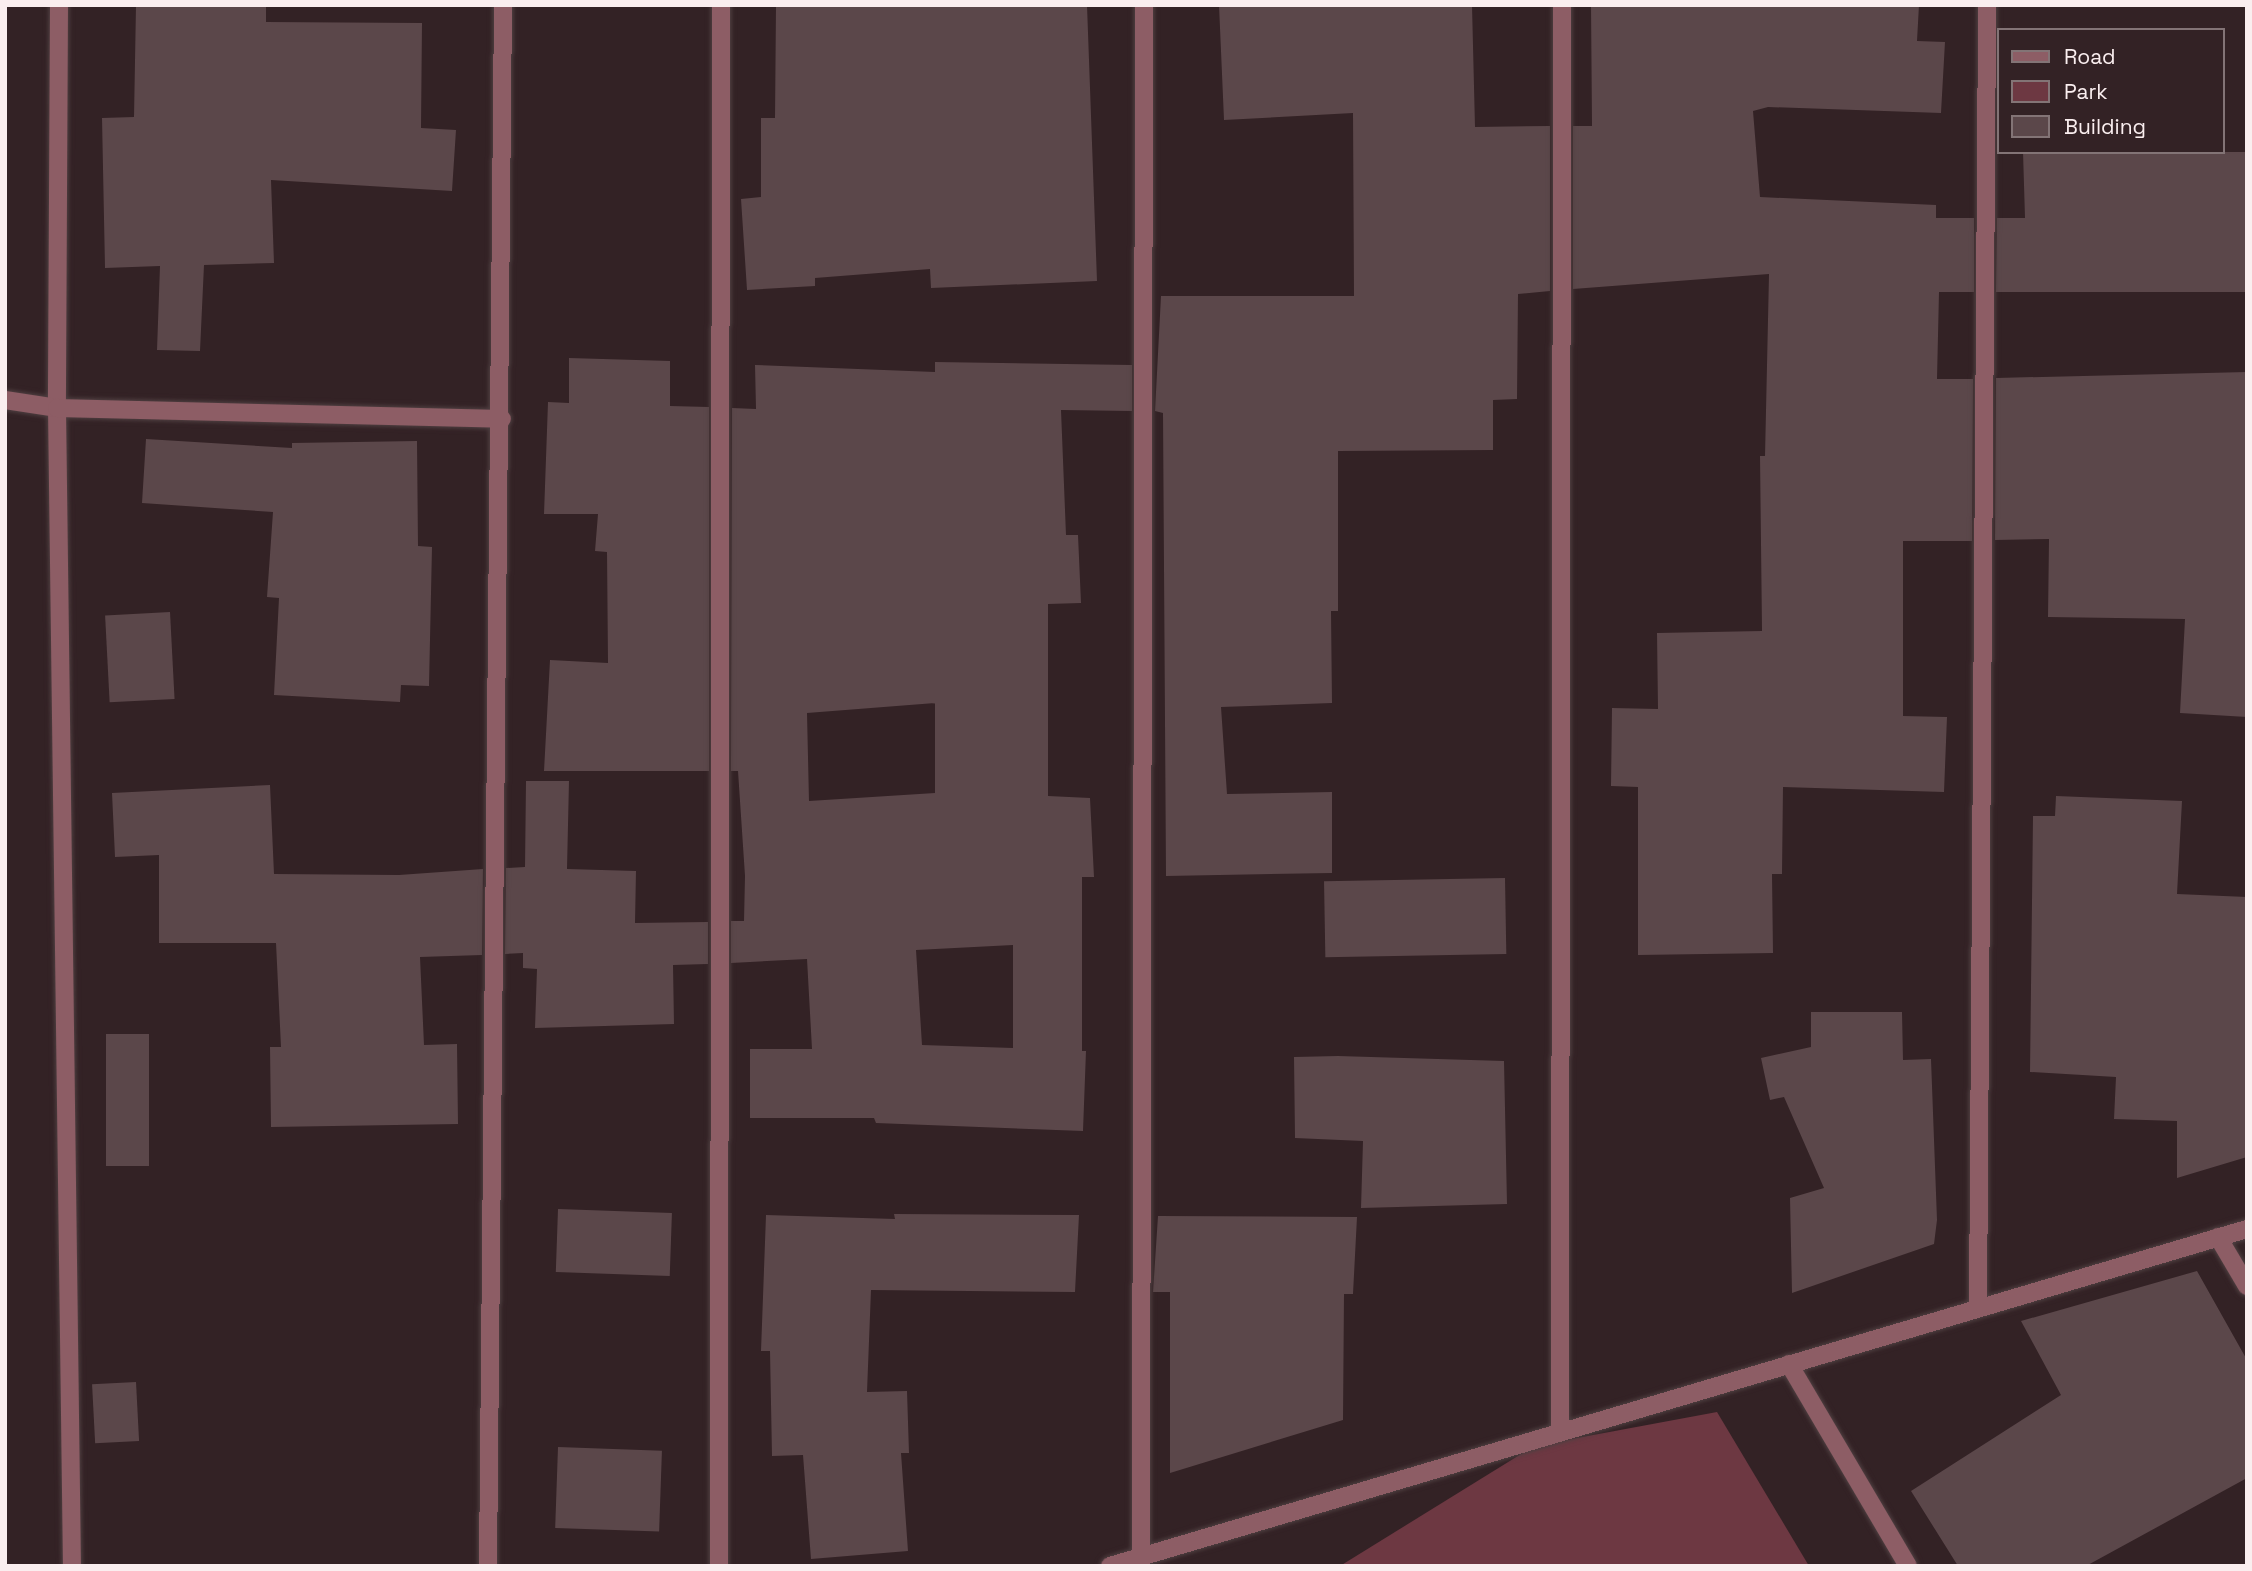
<!DOCTYPE html>
<html>
<head>
<meta charset="utf-8">
<style>
	body { margin:0 }
	#map { position:relative; width:2252px; height:1571px; overflow:hidden; background:#332225; font-family:"Space Grotesk",sans-serif }
	div>[style] { position:absolute }
	.green>* { inset:0; background:#6d3842 }
	.building>* { inset:0; background:#5b474a; transform-origin:0 0 }
	.roads { filter:drop-shadow(0 0 2px #4f3f41) drop-shadow(0 0 2px #4f3f41) }
	.street>* { height:18px; margin:-9px; padding:0 9px; transform-origin:9px; border-radius:9px; background:#8d5d65 }
	span { translate:-50% -50%; white-space:nowrap; text-align:center; line-height:1.15; -webkit-text-stroke:6px #332225; paint-order:stroke }
	.frame { position:absolute; inset:0; border:7px solid #faeeef; pointer-events:none }
	.legend { position:absolute; left:1997px; top:28px; width:228px; height:126px; box-sizing:border-box; background:#332225; border:2px solid #837476; margin:0; padding:9px 12px; list-style:none; font-size:21px; color:#faeeef }
	.legend li { display:flex; align-items:center; gap:14px; height:35px }
	.legend b { width:35px; border:2px solid #837476 }
</style>
</head>
<body>
<div id="map">
	<div class="green">
		<div style="clip-path:polygon(1717px 1412px,1809px 1566px,1340px 1566px,1534px 1446px)"></div>
	</div>
	<div class="building">
		<div style="clip-path:polygon(136px 5px,266px 5px,266px 22px,422px 23px,421px 128px,456px 130px,452px 191px,271px 180px,274px 263px,204px 265px,200px 351px,157px 350px,160px 266px,105px 268px,102px 118px,134px 117px)"></div>
		<div style="clip-path:polygon(776px 5px,1087px 5px,1097px 281px,931px 288px,930px 269px,815px 278px,815px 286px,747px 290px,741px 199px,761px 197px,761px 118px,775px 118px)"></div>
		<div style="clip-path:polygon(1219px 5px,1472px 5px,1475px 127px,1550px 126px,1550px 291px,1518px 294px,1517px 399px,1493px 400px,1493px 450px,1338px 451px,1338px 611px,1331px 611px,1332px 703px,1221px 707px,1227px 794px,1332px 792px,1332px 873px,1166px 876px,1163px 413px,1155px 411px,1161px 296px,1354px 296px,1353px 113px,1224px 120px)"></div>
		<div style="clip-path:polygon(1591px 5px,1919px 5px,1917px 41px,1945px 42px,1941px 113px,1768px 107px,1753px 111px,1760px 197px,1936px 205px,1936px 218px,1974px 218px,1974px 292px,1939px 292px,1937px 379px,1973px 379px,1972px 541px,1903px 541px,1903px 716px,1947px 717px,1944px 792px,1783px 787px,1782px 874px,1772px 874px,1773px 953px,1638px 955px,1638px 787px,1611px 786px,1612px 708px,1658px 709px,1657px 633px,1762px 631px,1760px 456px,1765px 456px,1769px 274px,1573px 289px,1573px 126px,1592px 126px)"></div>
		<div style="clip-path:polygon(2023px 152px,2247px 152px,2247px 292px,1996px 292px,1997px 218px,2025px 218px)"></div>
		<div style="clip-path:polygon(569px 358px,670px 361px,670px 406px,709px 407px,709px 771px,544px 771px,550px 660px,608px 663px,607px 552px,595px 551px,598px 514px,544px 514px,548px 402px,569px 403px)"></div>
		<div style="clip-path:polygon(evenodd,935px 362px,1132px 365px,1132px 411px,1061px 410px,1066px 535px,1078px 535px,1081px 603px,1048px 604px,1048px 796px,1090px 798px,1094px 877px,1082px 877px,1082px 1051px,1086px 1051px,1083px 1131px,876px 1123px,874px 1118px,750px 1118px,750px 1049px,812px 1049px,807px 959px,731px 963px,731px 921px,744px 921px,745px 876px,738px 771px,731px 771px,732px 408px,756px 409px,755px 365px,935px 372px,935px 362px,935px 703px,935px 793px,809px 801px,807px 713px,935px 703px,935px 362px,1013px 945px,1013px 1048px,922px 1045px,916px 950px,1013px 945px)"></div>
		<div style="clip-path:polygon(2247px 372px,2247px 717px,2180px 713px,2185px 619px,2048px 617px,2049px 539px,1995px 540px,1996px 378px)"></div>
		<div style="clip-path:polygon(146px 439px,292px 448px,292px 443px,417px 441px,418px 546px,432px 547px,429px 686px,401px 685px,400px 702px,274px 695px,279px 598px,267px 597px,273px 512px,142px 503px)"></div>
		<div style="left:170px;top:612px;width:87px;height:65px;rotate:87deg"></div>
		<div style="clip-path:polygon(526px 781px,569px 781px,567px 869px,636px 871px,635px 923px,708px 922px,708px 964px,673px 965px,674px 1024px,535px 1028px,537px 969px,523px 968px,523px 953px,505px 954px,506px 868px,525px 867px)"></div>
		<div style="clip-path:polygon(270px 785px,274px 874px,399px 875px,483px 869px,482px 955px,420px 957px,424px 1045px,457px 1044px,458px 1124px,271px 1127px,270px 1047px,281px 1047px,276px 943px,159px 943px,159px 855px,115px 857px,112px 793px)"></div>
		<div style="clip-path:polygon(2056px 796px,2182px 801px,2177px 894px,2247px 897px,2247px 1157px,2177px 1178px,2177px 1121px,2114px 1119px,2116px 1077px,2030px 1072px,2033px 816px,2055px 816px)"></div>
		<div style="left:1505px;top:878px;width:76px;height:181px;rotate:89deg"></div>
		<div style="clip-path:polygon(1811px 1012px,1902px 1012px,1903px 1060px,1931px 1059px,1937px 1220px,1934px 1244px,1792px 1293px,1790px 1198px,1824px 1188px,1784px 1097px,1770px 1100px,1761px 1058px,1811px 1047px)"></div>
		<div style="left:106px;top:1034px;width:43px;height:132px"></div>
		<div style="clip-path:polygon(1338px 1056px,1504px 1061px,1507px 1204px,1361px 1208px,1363px 1141px,1295px 1138px,1294px 1057px)"></div>
		<div style="left:558px;top:1209px;width:114px;height:63px;rotate:2deg"></div>
		<div style="clip-path:polygon(894px 1214px,1079px 1215px,1075px 1292px,871px 1290px,867px 1392px,907px 1391px,909px 1453px,901px 1453px,908px 1551px,811px 1559px,803px 1455px,772px 1456px,770px 1351px,761px 1351px,766px 1215px,895px 1219px)"></div>
		<div style="clip-path:polygon(1158px 1216px,1357px 1217px,1353px 1294px,1344px 1294px,1343px 1420px,1170px 1473px,1170px 1292px,1153px 1292px)"></div>
		<div style="clip-path:polygon(2197px 1271px,2247px 1360px,2247px 1478px,2086px 1566px,1958px 1566px,1911px 1491px,2061px 1395px,2021px 1321px)"></div>
		<div style="left:136px;top:1382px;width:59px;height:44px;rotate:87deg"></div>
		<div style="left:558px;top:1447px;width:104px;height:81px;rotate:2deg"></div>
	</div>
	<div class="roads">
		<div class="street">
			<div style="left:59px;top:5px;width:403px;rotate:90.3deg"></div>
			<div style="left:57px;top:408px;width:1158px;rotate:89.26deg"></div>
			<div style="left:5px;top:400px;width:53px;rotate:8.7deg"></div>
			<div style="left:57px;top:408px;width:445px;rotate:1.4deg"></div>
			<div style="left:2218px;top:1237px;width:57px;rotate:59.4deg"></div>
			<div style="left:1978px;top:1308px;width:1303px;rotate:-89.6deg"></div>
			<div style="left:1789px;top:1364px;width:234px;rotate:59.5deg"></div>
			<div style="left:1560px;top:1432px;width:1427px;rotate:-89.92deg"></div>
			<div style="left:1141px;top:1557px;width:1552px;rotate:-89.89deg"></div>
			<div style="left:488px;top:1566px;width:1561px;rotate:-89.45deg"></div>
			<div style="left:719px;top:1566px;width:1561px;rotate:-89.93deg"></div>
			<div style="left:1110px;top:1566px;width:1186px;rotate:-16.51deg"></div>
		</div>
	</div>
	<div class="frame"></div>
	<ul class="legend">
	<li><b style="height:9px;background:#8d5d65"></b>Road</li>
	<li><b style="height:19px;background:#6d3842"></b>Park</li>
	<li><b style="height:19px;background:#5b474a"></b>Building</li>
	</ul>
</div>
</body>
</html>
